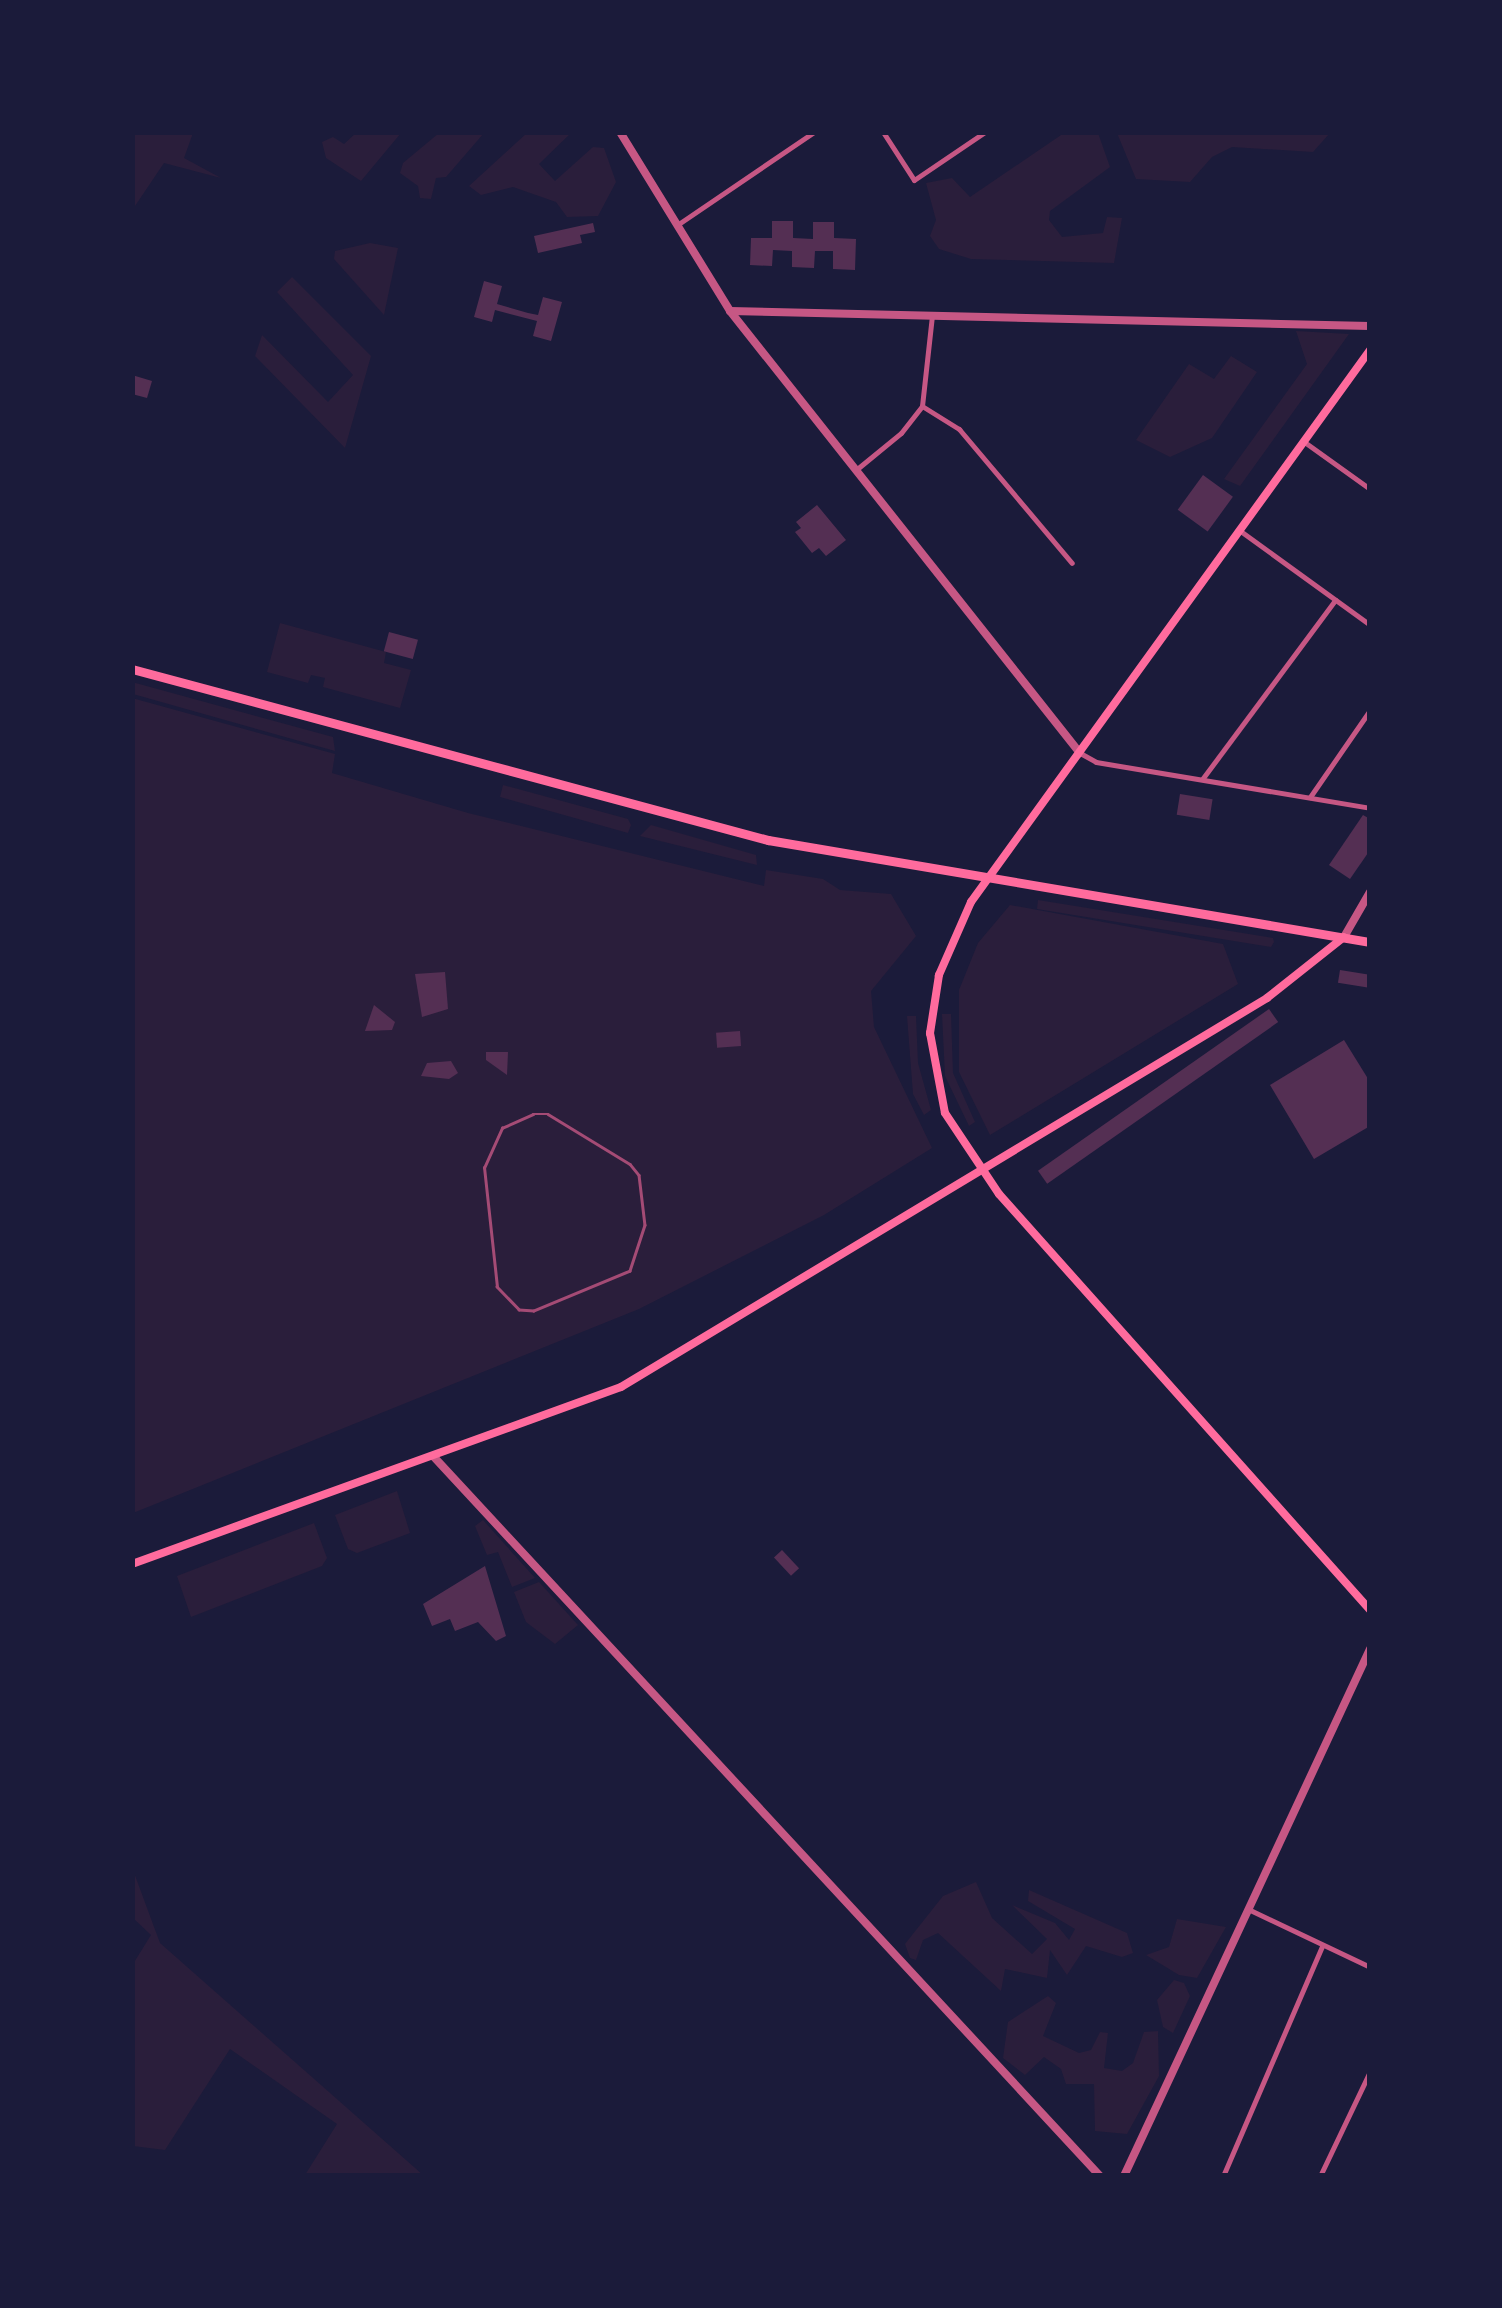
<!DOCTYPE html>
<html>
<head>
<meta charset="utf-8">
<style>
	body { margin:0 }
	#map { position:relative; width:1502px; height:2308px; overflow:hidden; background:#1b1b3a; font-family:"Work Sans",sans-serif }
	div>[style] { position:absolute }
	.green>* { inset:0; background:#2a1e3b }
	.building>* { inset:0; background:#542f53; transform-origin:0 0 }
	.minor>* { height:5px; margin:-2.5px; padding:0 2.5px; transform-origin:2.5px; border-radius:2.5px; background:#c65784 }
	.tertiary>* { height:8px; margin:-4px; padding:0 4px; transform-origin:4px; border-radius:4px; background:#c65784 }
	.secondary>* { height:8px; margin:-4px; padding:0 4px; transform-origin:4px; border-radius:4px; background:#ff6b9d }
	.primary>* { height:9px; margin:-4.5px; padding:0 4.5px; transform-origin:4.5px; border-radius:4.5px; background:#ff6b9d }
	.rail>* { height:2.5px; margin:-1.25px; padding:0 1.25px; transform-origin:1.25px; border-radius:1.25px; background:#a44b75 }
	span { translate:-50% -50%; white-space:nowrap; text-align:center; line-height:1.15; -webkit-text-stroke:8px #1b1b3a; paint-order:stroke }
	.frame { position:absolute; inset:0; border:135px solid #1b1b3a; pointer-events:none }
</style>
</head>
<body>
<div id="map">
	<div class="green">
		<div style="clip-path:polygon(133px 132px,193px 133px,184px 158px,221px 178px,164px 163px,133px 209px)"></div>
		<div style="clip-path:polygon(357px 132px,401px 133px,361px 181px,326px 158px,322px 142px,333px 137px,344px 144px)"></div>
		<div style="clip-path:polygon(439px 133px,484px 133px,446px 177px,436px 178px,431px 199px,420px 198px,418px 186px,400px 173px,403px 163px)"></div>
		<div style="clip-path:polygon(527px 133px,571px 133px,539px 164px,555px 181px,593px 147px,604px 148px,616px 182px,598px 216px,567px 217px,556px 202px,513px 187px,481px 195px,469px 186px)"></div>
		<div style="clip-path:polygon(1064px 133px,1098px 133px,1110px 167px,1050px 211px,1049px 220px,1062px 237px,1103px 233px,1107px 217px,1122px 218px,1114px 263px,971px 259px,939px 249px,930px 236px,936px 220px,926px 183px,952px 178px,970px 197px)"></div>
		<div style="clip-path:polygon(1117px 133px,1118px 132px,1330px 133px,1313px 152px,1232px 147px,1212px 157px,1190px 182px,1136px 179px)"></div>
		<div style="clip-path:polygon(370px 243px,398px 248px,384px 315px,334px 259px,335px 251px)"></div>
		<div style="clip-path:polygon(292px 277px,371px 356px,345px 448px,255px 356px,262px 335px,328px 402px,353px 375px,277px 292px)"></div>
		<div style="clip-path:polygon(1296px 331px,1349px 334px,1240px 486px,1224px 479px,1307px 364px)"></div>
		<div style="clip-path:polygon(1231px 356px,1257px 372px,1212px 438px,1170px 457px,1136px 440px,1189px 364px,1214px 379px)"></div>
		<div style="clip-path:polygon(280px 623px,386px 652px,384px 663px,411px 670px,400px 708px,323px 687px,325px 678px,311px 675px,308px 683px,267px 672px)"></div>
		<div style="clip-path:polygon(132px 682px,333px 737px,335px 751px,133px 694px)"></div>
		<div style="clip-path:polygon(132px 698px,335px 754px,332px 773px,468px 813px,764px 886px,766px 870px,823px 879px,840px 890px,891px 894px,916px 936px,871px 991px,874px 1027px,932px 1148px,824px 1215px,639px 1309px,133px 1513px)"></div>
		<div style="clip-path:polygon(503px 785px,628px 819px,631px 825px,628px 833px,500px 797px)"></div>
		<div style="clip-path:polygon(651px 825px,756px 855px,757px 865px,640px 836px)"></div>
		<div style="clip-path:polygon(1038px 900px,1273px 938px,1274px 942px,1271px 947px,1037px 909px)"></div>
		<div style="clip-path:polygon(1010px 905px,1223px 944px,1238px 984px,990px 1135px,959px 1072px,959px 990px,978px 943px)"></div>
		<div style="clip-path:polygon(942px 1014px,951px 1014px,953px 1073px,975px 1122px,969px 1126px,945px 1076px)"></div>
		<div style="clip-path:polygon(907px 1016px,916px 1016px,918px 1063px,931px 1110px,924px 1115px,913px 1094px)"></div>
		<div style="clip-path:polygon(397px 1491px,410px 1533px,357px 1553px,348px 1549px,335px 1515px)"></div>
		<div style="clip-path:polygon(483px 1520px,535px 1578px,512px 1587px,498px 1552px,487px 1555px,475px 1526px)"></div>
		<div style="clip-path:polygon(314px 1523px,327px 1558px,322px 1566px,191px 1617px,177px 1576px)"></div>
		<div style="clip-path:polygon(539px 1582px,578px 1625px,555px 1644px,526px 1622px,514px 1592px)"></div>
		<div style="clip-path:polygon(133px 1870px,160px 1943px,423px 2175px,305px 2175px,337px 2124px,230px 2049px,165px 2150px,133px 2146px,133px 1964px,151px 1935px,133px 1918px)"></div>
		<div style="clip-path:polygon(976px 1882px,992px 1918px,1032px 1954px,1047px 1939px,1012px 1905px,1055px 1923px,1069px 1940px,1075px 1929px,1028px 1901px,1029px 1890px,1127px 1933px,1133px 1953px,1122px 1957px,1086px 1946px,1067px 1975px,1050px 1950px,1047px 1978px,1005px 1969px,1001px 1991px,938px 1933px,923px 1940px,916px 1960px,910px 1958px,905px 1944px,943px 1896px)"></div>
		<div style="clip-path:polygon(1177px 1919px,1226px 1927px,1197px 1978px,1179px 1975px,1146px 1955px,1169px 1947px)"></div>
		<div style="clip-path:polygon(1174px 1980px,1184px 1983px,1190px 1996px,1173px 2033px,1163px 2027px,1157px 2000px)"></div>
		<div style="clip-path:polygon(1048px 1996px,1056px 2003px,1043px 2036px,1079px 2053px,1091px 2050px,1100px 2032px,1108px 2033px,1104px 2068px,1122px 2071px,1133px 2063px,1144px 2032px,1158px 2031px,1159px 2076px,1127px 2134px,1095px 2131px,1094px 2084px,1066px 2084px,1061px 2069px,1044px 2057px,1025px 2075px,1003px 2058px,1008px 2022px)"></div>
	</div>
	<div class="building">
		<div style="clip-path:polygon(772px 221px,793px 221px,793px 238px,813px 239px,813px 222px,834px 222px,834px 238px,856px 239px,855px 270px,833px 269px,833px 251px,815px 251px,814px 268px,792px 267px,792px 251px,773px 250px,772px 266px,750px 265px,751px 238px,772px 238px)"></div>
		<div style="clip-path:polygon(593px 223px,595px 232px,580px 235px,582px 243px,538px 253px,534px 236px)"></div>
		<div style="clip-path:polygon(484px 281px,502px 286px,497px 304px,528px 313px,538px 315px,543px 297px,562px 302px,551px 341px,533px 336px,537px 321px,495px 310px,492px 322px,474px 317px)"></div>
		<div style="clip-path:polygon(132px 375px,152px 381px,147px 398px,132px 394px)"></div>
		<div style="left:1203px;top:475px;width:37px;height:43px;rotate:36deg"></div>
		<div style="clip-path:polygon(817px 505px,846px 540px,826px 556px,819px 548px,812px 553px,795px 532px,801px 528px,796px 522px)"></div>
		<div style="left:389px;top:632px;width:30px;height:20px;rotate:15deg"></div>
		<div style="left:1180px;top:794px;width:33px;height:21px;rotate:9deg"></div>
		<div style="clip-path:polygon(1363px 815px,1370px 819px,1370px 850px,1350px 879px,1329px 865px)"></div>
		<div style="left:1340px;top:970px;width:30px;height:13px;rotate:9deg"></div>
		<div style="clip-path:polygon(445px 972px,448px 1009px,422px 1017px,415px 974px)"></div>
		<div style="clip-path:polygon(374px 1005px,395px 1022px,392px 1030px,365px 1031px)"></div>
		<div style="left:1269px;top:1009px;width:16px;height:282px;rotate:55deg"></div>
		<div style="left:740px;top:1031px;width:15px;height:24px;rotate:86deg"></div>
		<div style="clip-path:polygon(1344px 1040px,1370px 1082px,1370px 1126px,1314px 1159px,1270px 1085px)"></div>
		<div style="clip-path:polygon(486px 1052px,508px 1052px,507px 1075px,486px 1060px)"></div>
		<div style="clip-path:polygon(451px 1061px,458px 1073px,449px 1079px,421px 1076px,427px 1063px)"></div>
		<div style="left:782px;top:1550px;width:25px;height:11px;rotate:47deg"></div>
		<div style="clip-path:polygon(485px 1566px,506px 1636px,496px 1641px,478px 1622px,455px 1631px,450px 1619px,432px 1626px,423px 1604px)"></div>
	</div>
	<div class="minor">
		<div style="left:883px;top:132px;width:57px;rotate:57.1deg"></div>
		<div style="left:914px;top:180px;width:86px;rotate:-34.1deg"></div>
		<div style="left:677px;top:225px;width:166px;rotate:-34.2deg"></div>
		<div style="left:922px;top:406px;width:44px;rotate:31.9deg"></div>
		<div style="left:959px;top:429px;width:175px;rotate:49.9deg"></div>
		<div style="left:1303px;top:441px;width:82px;rotate:35.6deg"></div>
		<div style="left:857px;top:469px;width:57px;rotate:-39.3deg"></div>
		<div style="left:901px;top:433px;width:34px;rotate:-52deg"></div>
		<div style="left:922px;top:406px;width:91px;rotate:-83.7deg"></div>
		<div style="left:1239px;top:530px;width:162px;rotate:35.9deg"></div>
		<div style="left:1080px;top:753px;width:18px;rotate:29deg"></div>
		<div style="left:1096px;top:762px;width:278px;rotate:9.5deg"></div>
		<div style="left:1203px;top:778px;width:222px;rotate:-53.4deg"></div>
		<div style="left:1310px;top:797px;width:106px;rotate:-55.4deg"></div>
		<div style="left:1250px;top:1910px;width:133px;rotate:25.4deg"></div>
		<div style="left:1223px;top:2176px;width:250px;rotate:-66.7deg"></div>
		<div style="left:1320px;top:2176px;width:116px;rotate:-64.5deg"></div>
	</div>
	<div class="tertiary">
		<div style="left:620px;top:132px;width:210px;rotate:58.4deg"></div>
		<div style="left:730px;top:311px;width:564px;rotate:51.63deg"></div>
		<div style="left:730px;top:311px;width:640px;rotate:1.34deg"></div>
		<div style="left:1344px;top:937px;width:52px;rotate:-60deg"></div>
		<div style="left:434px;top:1457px;width:980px;rotate:47.19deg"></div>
		<div style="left:1124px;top:2176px;width:582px;rotate:-64.98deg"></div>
	</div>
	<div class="secondary">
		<div style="left:1370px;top:350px;width:681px;rotate:125.86deg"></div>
		<div style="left:971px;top:902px;width:80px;rotate:113.7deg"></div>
		<div style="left:939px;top:975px;width:59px;rotate:98.8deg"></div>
		<div style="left:930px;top:1033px;width:81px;rotate:79.4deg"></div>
		<div style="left:945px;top:1113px;width:97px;rotate:56.3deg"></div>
		<div style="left:999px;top:1194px;width:557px;rotate:48.27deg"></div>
		<div style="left:132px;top:1564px;width:520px;rotate:-19.9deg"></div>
		<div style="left:621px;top:1387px;width:754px;rotate:-31.05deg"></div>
		<div style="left:1267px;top:998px;width:98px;rotate:-38.4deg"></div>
	</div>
	<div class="primary">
		<div style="left:132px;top:669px;width:659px;rotate:15.05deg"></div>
		<div style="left:768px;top:840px;width:611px;rotate:9.62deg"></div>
	</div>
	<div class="rail">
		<div style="left:533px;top:1114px;width:15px"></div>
		<div style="left:548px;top:1114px;width:96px;rotate:31.4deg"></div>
		<div style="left:630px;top:1164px;width:14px;rotate:51deg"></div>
		<div style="left:639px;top:1175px;width:50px;rotate:83.2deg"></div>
		<div style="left:645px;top:1225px;width:48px;rotate:108.1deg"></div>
		<div style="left:630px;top:1271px;width:104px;rotate:157.4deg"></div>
		<div style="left:534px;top:1311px;width:15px;rotate:-176deg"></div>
		<div style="left:519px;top:1310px;width:32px;rotate:-134deg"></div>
		<div style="left:497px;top:1287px;width:120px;rotate:-96.2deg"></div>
		<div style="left:484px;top:1168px;width:44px;rotate:-65.8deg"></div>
		<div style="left:502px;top:1128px;width:34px;rotate:-24deg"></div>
	</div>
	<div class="frame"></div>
</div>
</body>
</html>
